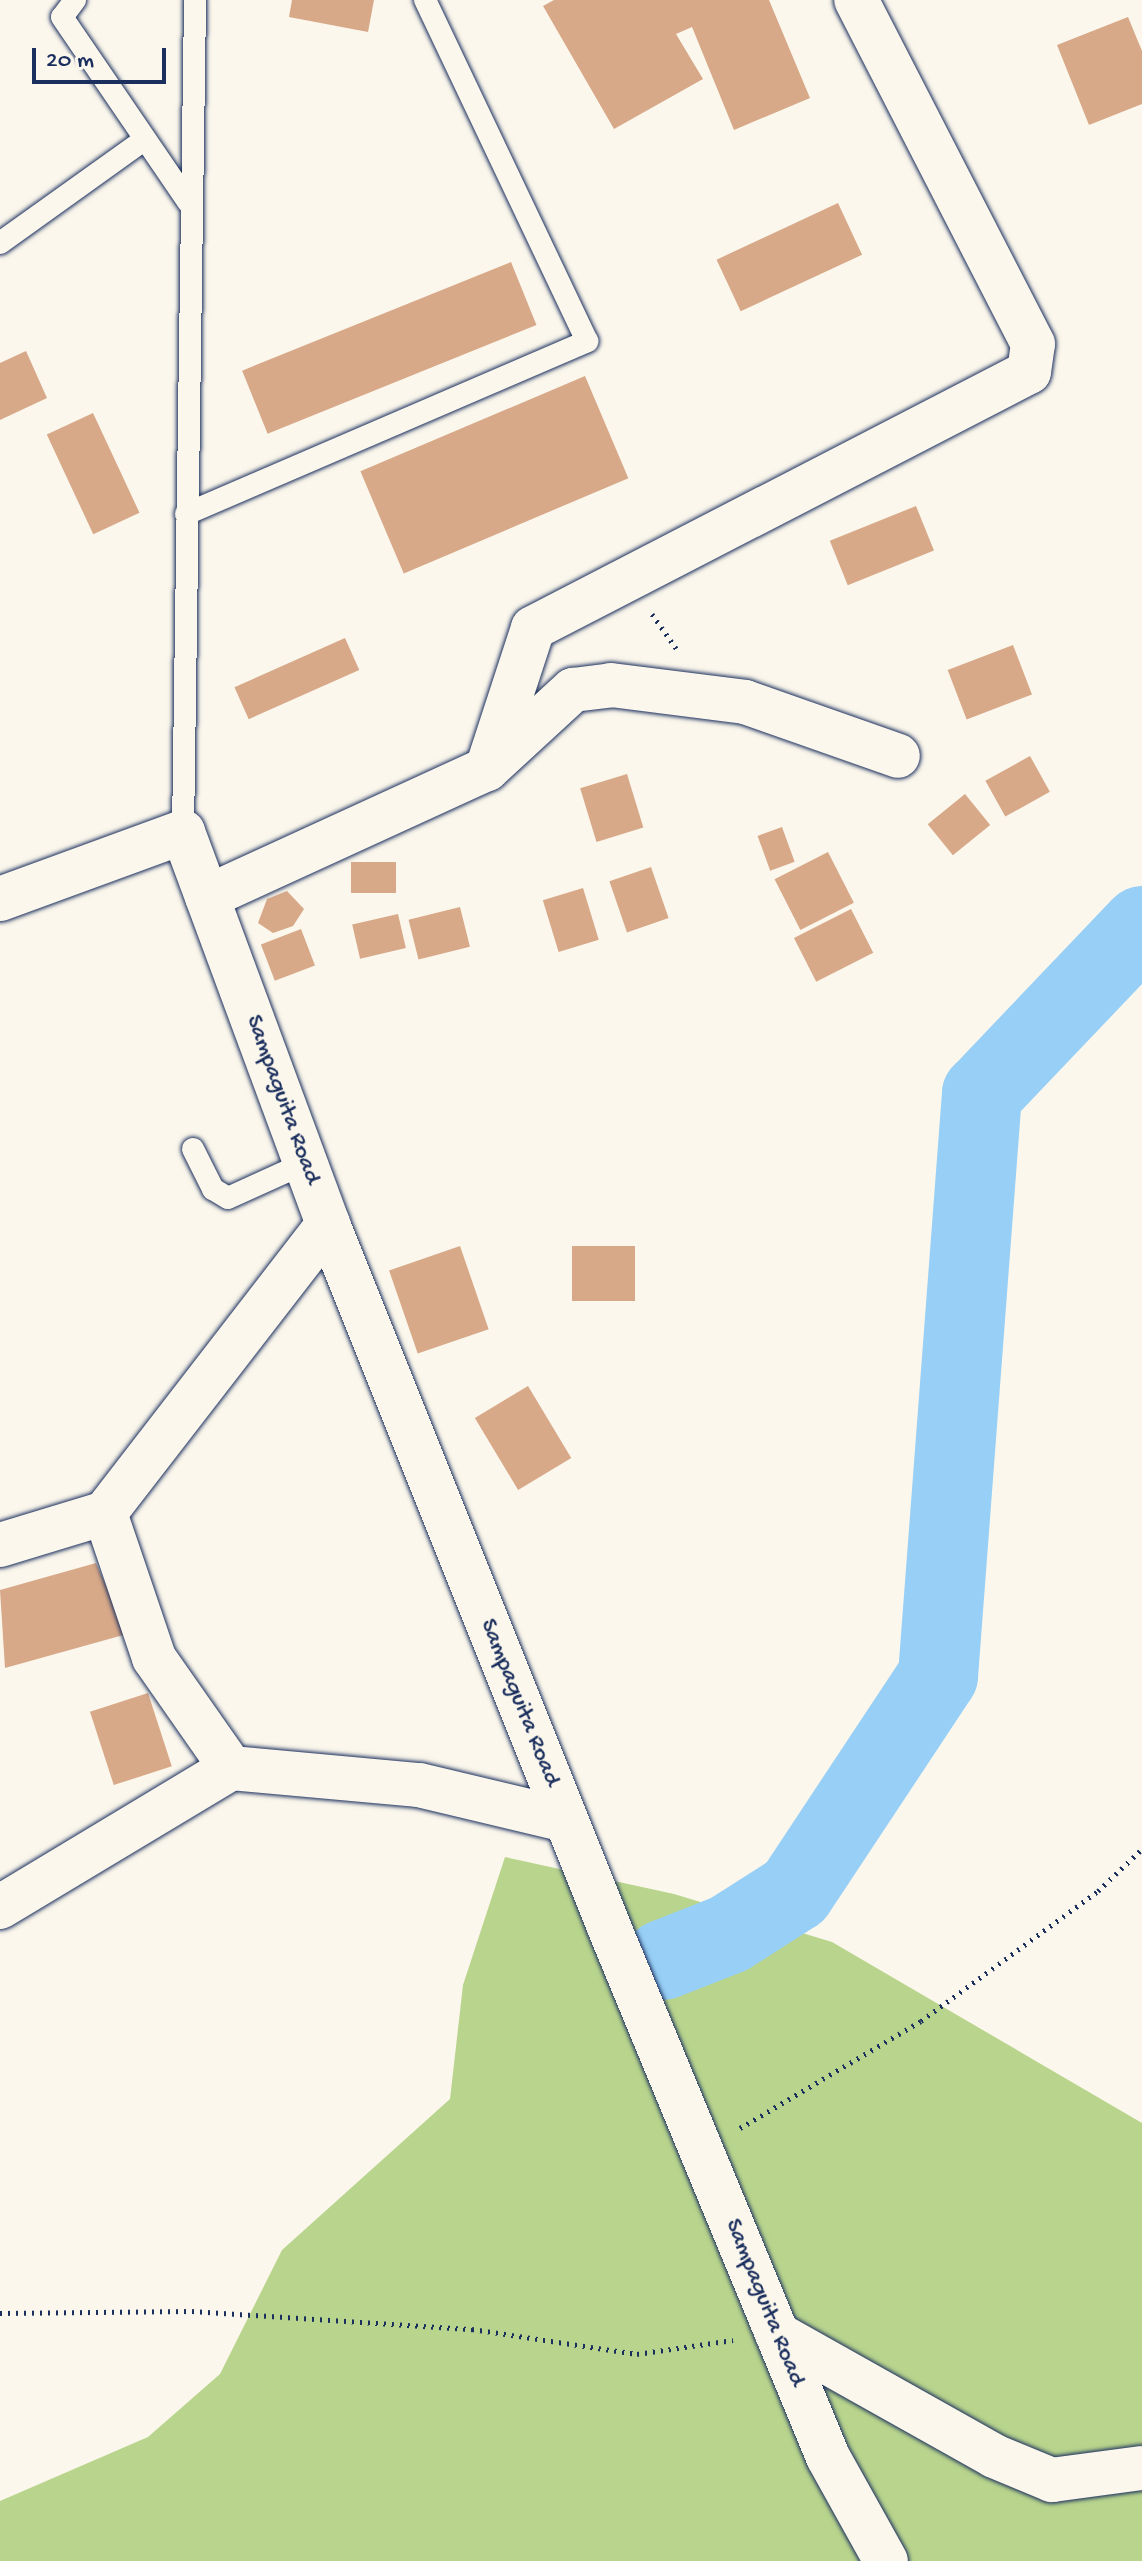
<!DOCTYPE html>
<html>
<head>
<meta charset="utf-8">
<style>
	body { margin:0 }
	#map { position:relative; width:1142px; height:2561px; overflow:hidden; background:#fbf7ec; font-family:"Gochi Hand",sans-serif }
	div>[style] { position:absolute }
	.green>* { inset:0; background:#b9d58d }
	.river>* { height:80px; margin:-40px; padding:0 40px; transform-origin:40px; border-radius:40px; background:#97cff6 }
	.building>* { inset:0; background:#d8a989; transform-origin:0 0 }
	.path>* { height:5px; margin-top:-2.5px; transform-origin:0; background:repeating-linear-gradient(90deg,#1b2f5e 0 2px,transparent 0 8px) }
	.roads { filter:drop-shadow(0 0 2px #1b2f5e) drop-shadow(0 0 2px #1b2f5e) }
	.service>* { height:22px; margin:-11px; padding:0 11px; transform-origin:11px; border-radius:11px; background:#fbf7ec }
	.minor>* { height:44px; margin:-22px; padding:0 22px; transform-origin:22px; border-radius:22px; background:#fbf7ec }
	span { translate:-50% -50%; white-space:nowrap; text-align:center; line-height:1.15; -webkit-text-stroke:6px #fbf7ec; paint-order:stroke }
	.street-label { font-size:24px; color:#1b2f5e }
	.scale { position:absolute; left:32px; top:48px; width:134px; height:36px; box-sizing:border-box; border:4px solid #1b2f5e; border-top:0; padding-left:10px; font-size:24px; line-height:28px; white-space:nowrap; color:#1b2f5e; -webkit-text-stroke:6px #fbf7ec; paint-order:stroke }
</style>
</head>
<body>
<div id="map">
	<div class="green">
		<div style="clip-path:polygon(505px 1857px,674px 1894px,832px 1942px,1142px 2123px,1142px 2561px,0 2561px,0 2501px,148px 2437px,220px 2374px,282px 2250px,450px 2099px,463px 1985px)"></div>
	</div>
	<div class="river">
		<div style="left:663px;top:1960px;width:71px;rotate:-21.5deg"></div>
		<div style="left:729px;top:1934px;width:78px;rotate:-32.5deg"></div>
		<div style="left:795px;top:1892px;width:259px;rotate:-56.5deg"></div>
		<div style="left:938px;top:1676px;width:584px;rotate:-85.68deg"></div>
		<div style="left:982px;top:1094px;width:232px;rotate:-46.4deg"></div>
	</div>
	<div class="building">
		<div style="clip-path:polygon(292px 0,374px 0,368px 32px,289px 17px)"></div>
		<div style="clip-path:polygon(554px 0,769px 0,810px 98px,734px 130px,692px 27px,676px 34px,703px 79px,614px 129px,543px 6px)"></div>
		<div style="clip-path:polygon(1128px 17px,1142px 51px,1142px 104px,1089px 125px,1057px 45px)"></div>
		<div style="left:838px;top:203px;width:57px;height:134px;rotate:65deg"></div>
		<div style="left:511px;top:262px;width:68px;height:290px;rotate:68deg"></div>
		<div style="clip-path:polygon(26px 351px,47px 398px,0 420px,0 363px)"></div>
		<div style="left:585px;top:376px;width:111px;height:244px;rotate:67deg"></div>
		<div style="left:93px;top:413px;width:110px;height:51px;rotate:65deg"></div>
		<div style="left:916px;top:506px;width:48px;height:93px;rotate:68deg"></div>
		<div style="left:345px;top:638px;width:35px;height:121px;rotate:66deg"></div>
		<div style="left:1013px;top:645px;width:53px;height:70px;rotate:69deg"></div>
		<div style="left:1030px;top:756px;width:41px;height:51px;rotate:61deg"></div>
		<div style="left:627px;top:774px;width:56px;height:49px;rotate:73deg"></div>
		<div style="left:965px;top:794px;width:40px;height:48px;rotate:51deg"></div>
		<div style="left:782px;top:827px;width:37px;height:26px;rotate:70deg"></div>
		<div style="left:828px;top:852px;width:57px;height:60px;rotate:63deg"></div>
		<div style="left:351px;top:862px;width:45px;height:31px"></div>
		<div style="left:651px;top:867px;width:54px;height:44px;rotate:71deg"></div>
		<div style="left:583px;top:888px;width:54px;height:42px;rotate:73deg"></div>
		<div style="clip-path:polygon(287px 891px,304px 909px,293px 926px,273px 933px,258px 923px,267px 899px)"></div>
		<div style="left:460px;top:907px;width:41px;height:53px;rotate:76deg"></div>
		<div style="left:851px;top:909px;width:49px;height:64px;rotate:63deg"></div>
		<div style="left:398px;top:914px;width:35px;height:47px;rotate:77deg"></div>
		<div style="left:301px;top:929px;width:39px;height:43px;rotate:69deg"></div>
		<div style="left:460px;top:1246px;width:88px;height:75px;rotate:71deg"></div>
		<div style="left:572px;top:1246px;width:63px;height:55px"></div>
		<div style="left:528px;top:1386px;width:84px;height:62px;rotate:59deg"></div>
		<div style="clip-path:polygon(96px 1563px,127px 1634px,5px 1668px,0 1590px)"></div>
		<div style="left:148px;top:1693px;width:77px;height:61px;rotate:72deg"></div>
	</div>
	<div class="path">
		<div style="left:652px;top:614px;width:42px;rotate:54.8deg"></div>
		<div style="left:740px;top:2128px;width:210px;rotate:-30.6deg"></div>
		<div style="left:921px;top:2021px;width:220px;rotate:-36.3deg"></div>
		<div style="left:1098px;top:1891px;width:61px;rotate:-43.7deg"></div>
		<div style="left:0;top:2313px;width:192px;rotate:-0.6deg"></div>
		<div style="left:192px;top:2311px;width:281px;rotate:3.7deg"></div>
		<div style="left:472px;top:2329px;width:167px;rotate:8.6deg"></div>
		<div style="left:637px;top:2354px;width:97px;rotate:-8.3deg"></div>
	</div>
	<div class="roads">
		<div class="service">
			<div style="left:75px;top:0;width:21px;rotate:127deg"></div>
			<div style="left:62px;top:17px;width:224px;rotate:55.7deg"></div>
			<div style="left:0;top:243px;width:178px;rotate:-35.6deg"></div>
			<div style="left:186px;top:514px;width:437px;rotate:-23.3deg"></div>
			<div style="left:587px;top:341px;width:378px;rotate:-115.4deg"></div>
			<div style="left:183px;top:832px;width:832px;rotate:-89.17deg"></div>
			<div style="left:193px;top:1149px;width:45px;rotate:63.4deg"></div>
			<div style="left:213px;top:1189px;width:17px;rotate:31deg"></div>
			<div style="left:228px;top:1198px;width:85px;rotate:-24.4deg"></div>
		</div>
		<div class="minor">
			<div style="left:487px;top:769px;width:117px;rotate:-42.6deg"></div>
			<div style="left:573px;top:690px;width:38px;rotate:-7deg"></div>
			<div style="left:611px;top:685px;width:135px;rotate:7.2deg"></div>
			<div style="left:745px;top:702px;width:162px;rotate:19.4deg"></div>
			<div style="left:207px;top:897px;width:308px;rotate:-24.6deg"></div>
			<div style="left:487px;top:769px;width:148px;rotate:-71.9deg"></div>
			<div style="left:533px;top:628px;width:558px;rotate:-27.3deg"></div>
			<div style="left:1029px;top:372px;width:28px;rotate:-82deg"></div>
			<div style="left:1033px;top:344px;width:387px;rotate:-117.2deg"></div>
			<div style="left:0;top:899px;width:195px;rotate:-20.1deg"></div>
			<div style="left:183px;top:832px;width:418px;rotate:69.7deg"></div>
			<div style="left:328px;top:1224px;width:757px;rotate:68.21deg"></div>
			<div style="left:609px;top:1927px;width:573px;rotate:67.55deg"></div>
			<div style="left:828px;top:2457px;width:119px;rotate:60.9deg"></div>
			<div style="left:105px;top:1513px;width:153px;rotate:71.3deg"></div>
			<div style="left:154px;top:1658px;width:134px;rotate:55deg"></div>
			<div style="left:0;top:1545px;width:110px;rotate:-16.9deg"></div>
			<div style="left:105px;top:1513px;width:365px;rotate:-52.3deg"></div>
			<div style="left:0;top:1907px;width:270px;rotate:-31deg"></div>
			<div style="left:231px;top:1768px;width:189px;rotate:5.2deg"></div>
			<div style="left:419px;top:1785px;width:151px;rotate:13.4deg"></div>
			<div style="left:777px;top:2334px;width:249px;rotate:29.3deg"></div>
			<div style="left:994px;top:2456px;width:63px;rotate:22.5deg"></div>
			<div style="left:1052px;top:2480px;width:91px;rotate:-7.6deg"></div>
		</div>
	</div>
	<div class="street-label">
		<span style="left:282px;top:1100px;rotate:70deg">Sampaguita Road</span>
		<span style="left:519px;top:1703px;rotate:68deg">Sampaguita Road</span>
		<span style="left:764px;top:2303px;rotate:68deg">Sampaguita Road</span>
	</div>
	<div class="scale">20 m</div>
</div>
</body>
</html>
